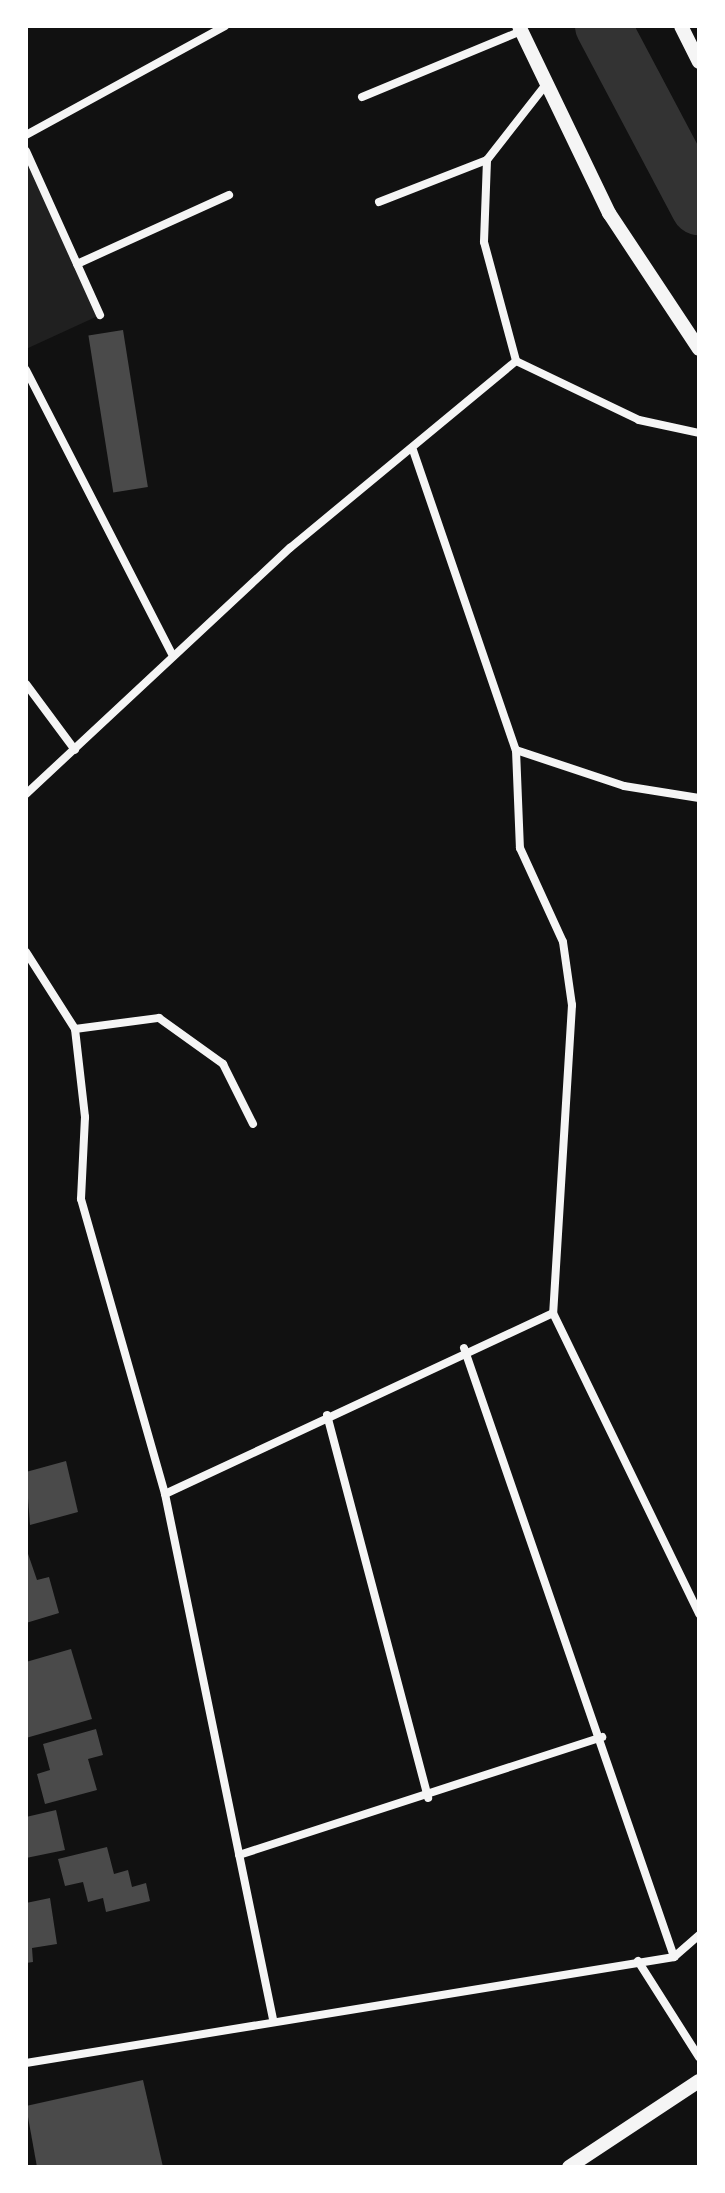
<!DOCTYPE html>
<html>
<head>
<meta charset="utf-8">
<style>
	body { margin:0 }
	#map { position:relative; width:725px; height:2193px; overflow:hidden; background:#111; font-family:"Times New Roman",serif }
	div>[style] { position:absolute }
	.green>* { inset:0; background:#202020 }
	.river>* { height:56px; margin:-28px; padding:0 28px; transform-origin:28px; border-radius:28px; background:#333 }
	.building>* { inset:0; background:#4a4a4a; transform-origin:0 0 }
	.minor>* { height:8px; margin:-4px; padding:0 4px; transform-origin:4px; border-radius:4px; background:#f5f5f5 }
	.tertiary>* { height:14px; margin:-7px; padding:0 7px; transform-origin:7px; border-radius:7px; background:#f5f5f5 }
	span { translate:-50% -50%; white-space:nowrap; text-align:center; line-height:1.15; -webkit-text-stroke:6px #fff; paint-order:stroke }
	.frame { position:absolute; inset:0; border:28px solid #fff; pointer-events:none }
</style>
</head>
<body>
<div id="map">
	<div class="green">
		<div style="clip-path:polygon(26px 151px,100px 315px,26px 349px)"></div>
	</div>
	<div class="river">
		<div style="left:603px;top:26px;width:205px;rotate:62.1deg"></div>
	</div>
	<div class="building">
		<div style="left:123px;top:330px;width:159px;height:35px;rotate:81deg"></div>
		<div style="clip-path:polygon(66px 1461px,78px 1512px,30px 1525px,26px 1472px)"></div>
		<div style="clip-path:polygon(26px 1548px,37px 1580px,49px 1577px,59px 1613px,26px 1623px)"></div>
		<div style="clip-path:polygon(71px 1649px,92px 1719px,26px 1738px,26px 1662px)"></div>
		<div style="clip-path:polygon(96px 1729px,103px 1755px,88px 1759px,97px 1790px,45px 1804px,37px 1774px,50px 1770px,43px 1744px)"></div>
		<div style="clip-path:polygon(56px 1810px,65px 1850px,26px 1858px,26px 1817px)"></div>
		<div style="clip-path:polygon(107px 1847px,114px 1874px,128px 1870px,132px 1887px,146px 1883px,150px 1901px,106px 1912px,103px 1898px,88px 1902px,83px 1882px,65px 1886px,58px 1859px)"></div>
		<div style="clip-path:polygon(50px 1898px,57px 1944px,32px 1948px,33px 1962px,26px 1963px,26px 1903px)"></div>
		<div style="clip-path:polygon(143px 2080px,163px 2167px,37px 2167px,26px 2106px)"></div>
	</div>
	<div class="minor">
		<div style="left:544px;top:87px;width:93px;rotate:128deg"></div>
		<div style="left:487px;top:160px;width:82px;rotate:92.1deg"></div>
		<div style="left:484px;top:242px;width:123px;rotate:74.9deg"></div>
		<div style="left:516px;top:361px;width:136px;rotate:25.6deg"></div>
		<div style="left:639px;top:420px;width:61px;rotate:12.2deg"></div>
		<div style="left:362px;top:97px;width:172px;rotate:-22.5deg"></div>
		<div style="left:26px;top:135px;width:227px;rotate:-28.7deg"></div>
		<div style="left:26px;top:151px;width:180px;rotate:65.7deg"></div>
		<div style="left:379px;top:202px;width:116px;rotate:-21.3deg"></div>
		<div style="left:77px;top:264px;width:167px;rotate:-24.4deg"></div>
		<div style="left:26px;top:370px;width:319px;rotate:62.8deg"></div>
		<div style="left:413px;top:450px;width:317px;rotate:71.1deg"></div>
		<div style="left:516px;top:750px;width:98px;rotate:87.7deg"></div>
		<div style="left:520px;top:848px;width:103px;rotate:65.4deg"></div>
		<div style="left:563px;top:942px;width:64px;rotate:81.9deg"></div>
		<div style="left:572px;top:1005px;width:309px;rotate:93.5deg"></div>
		<div style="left:553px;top:1313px;width:335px;rotate:64.1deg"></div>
		<div style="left:26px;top:684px;width:82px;rotate:53.4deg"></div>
		<div style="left:516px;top:750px;width:114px;rotate:18.4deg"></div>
		<div style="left:624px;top:786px;width:76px;rotate:9.1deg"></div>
		<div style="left:26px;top:794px;width:361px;rotate:-43deg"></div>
		<div style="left:290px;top:548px;width:293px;rotate:-39.6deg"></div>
		<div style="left:26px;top:952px;width:91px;rotate:57.5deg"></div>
		<div style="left:75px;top:1029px;width:89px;rotate:83.5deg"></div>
		<div style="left:85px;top:1117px;width:82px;rotate:92.8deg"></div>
		<div style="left:81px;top:1199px;width:307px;rotate:74.1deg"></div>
		<div style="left:165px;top:1494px;width:536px;rotate:78.38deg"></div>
		<div style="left:75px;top:1029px;width:85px;rotate:-7.5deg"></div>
		<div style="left:159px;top:1018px;width:79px;rotate:35.7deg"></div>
		<div style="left:223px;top:1064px;width:67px;rotate:63.4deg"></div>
		<div style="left:464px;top:1348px;width:644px;rotate:70.97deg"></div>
		<div style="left:327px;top:1415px;width:396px;rotate:75.2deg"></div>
		<div style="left:165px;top:1494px;width:428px;rotate:-25deg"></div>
		<div style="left:239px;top:1855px;width:382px;rotate:-18deg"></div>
		<div style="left:638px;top:1961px;width:114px;rotate:57.6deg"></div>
		<div style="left:26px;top:2063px;width:657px;rotate:-9.29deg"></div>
		<div style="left:674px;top:1957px;width:33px;rotate:-41deg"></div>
	</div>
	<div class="tertiary">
		<div style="left:519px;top:26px;width:208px;rotate:64.3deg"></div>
		<div style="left:609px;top:213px;width:163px;rotate:56.5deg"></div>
		<div style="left:681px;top:26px;width:40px;rotate:63.4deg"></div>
		<div style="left:569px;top:2167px;width:156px;rotate:-33.5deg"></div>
	</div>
	<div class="frame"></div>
</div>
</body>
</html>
